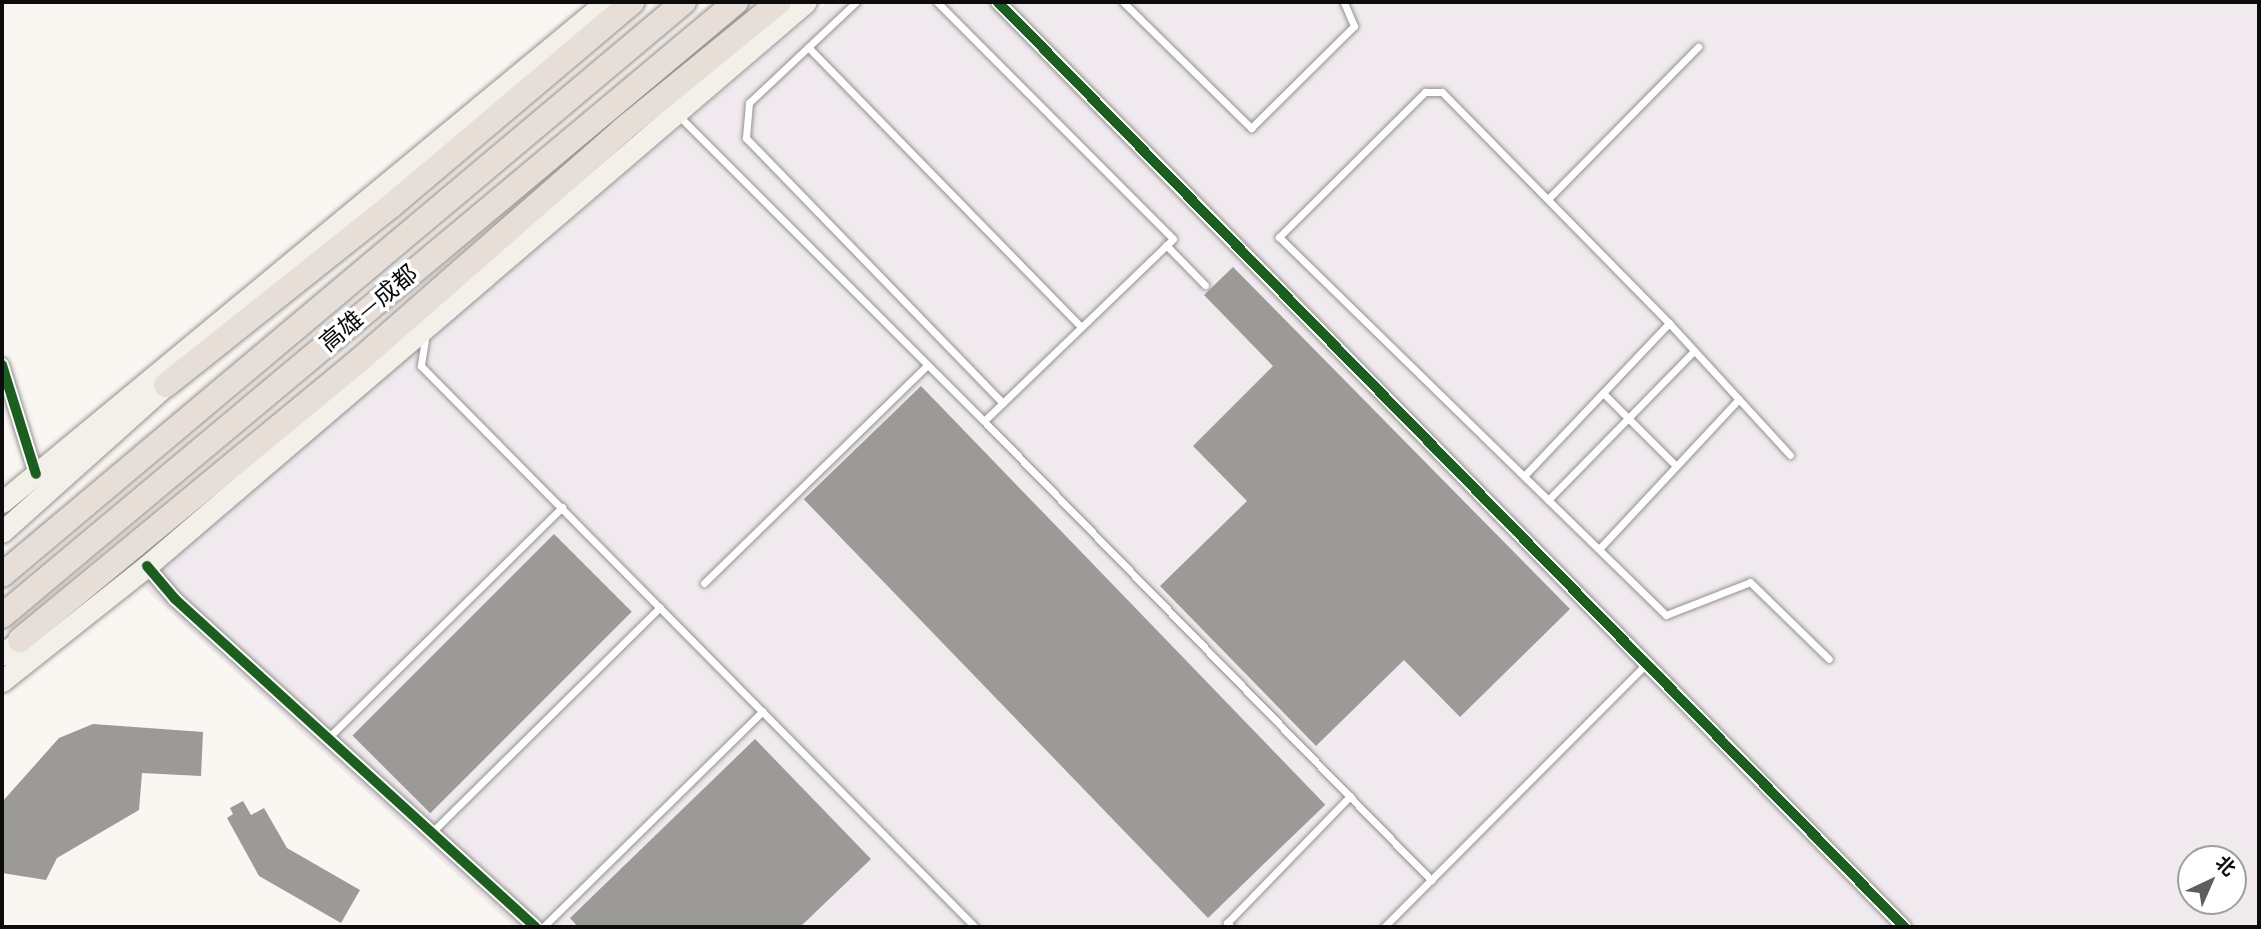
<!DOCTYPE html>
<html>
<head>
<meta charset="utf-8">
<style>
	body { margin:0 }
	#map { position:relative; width:2261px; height:929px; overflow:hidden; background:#faf6f2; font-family:"Roboto Serif","Noto Sans SC",serif }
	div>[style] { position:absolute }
	.industrial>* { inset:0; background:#f0eaee }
	.building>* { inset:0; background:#9c9a97; transform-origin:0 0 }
	.roads { filter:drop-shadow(0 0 2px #939190) drop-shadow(0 0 2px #939190) }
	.service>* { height:7px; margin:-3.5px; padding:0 3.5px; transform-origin:3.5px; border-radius:3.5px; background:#fefefd }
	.minor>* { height:14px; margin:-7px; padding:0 7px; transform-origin:7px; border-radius:7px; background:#fefefd }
	.secondary>* { height:21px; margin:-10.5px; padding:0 10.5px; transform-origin:10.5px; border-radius:10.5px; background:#f3f0ea }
	.trunk>* { height:24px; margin:-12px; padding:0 12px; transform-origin:12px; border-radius:12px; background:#e8ded8 }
	.cycleway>* { height:10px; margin:-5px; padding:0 5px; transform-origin:5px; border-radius:5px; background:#1b5e20 }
	span { translate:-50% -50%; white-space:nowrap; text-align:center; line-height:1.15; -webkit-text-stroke:7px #fff; paint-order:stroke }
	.street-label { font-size:24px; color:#0c0c0c }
	.frame { position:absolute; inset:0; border:4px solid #0c0c0c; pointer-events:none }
	.north { position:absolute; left:2177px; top:845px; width:70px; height:70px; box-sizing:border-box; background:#fff; border:2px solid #9e9e9e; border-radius:50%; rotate:44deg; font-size:19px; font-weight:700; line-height:28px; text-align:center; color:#0c0c0c }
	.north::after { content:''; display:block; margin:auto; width:24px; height:32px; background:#5f5e5c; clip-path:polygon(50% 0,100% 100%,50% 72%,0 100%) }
</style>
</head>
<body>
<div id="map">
	<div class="industrial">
		<div style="clip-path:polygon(evenodd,828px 2px,2259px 2px,2259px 927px,514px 927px,141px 585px,828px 2px,2191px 859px,2233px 859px,2233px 901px,2191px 901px,2191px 859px)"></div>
	</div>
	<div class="building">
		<div style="clip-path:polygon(1233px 267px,1570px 609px,1460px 717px,1404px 660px,1316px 746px,1160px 586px,1247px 501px,1193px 446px,1273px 366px,1204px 295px)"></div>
		<div style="left:921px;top:386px;width:582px;height:163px;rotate:46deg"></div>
		<div style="left:554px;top:534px;width:110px;height:285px;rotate:45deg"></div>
		<div style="clip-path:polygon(93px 724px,203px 732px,201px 776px,142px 773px,139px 810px,57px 858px,46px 880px,2px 873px,2px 802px,59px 738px)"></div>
		<div style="clip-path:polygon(755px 739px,871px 859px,800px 927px,578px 927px,570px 918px)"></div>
		<div style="clip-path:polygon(243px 801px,251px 815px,264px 808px,287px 848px,360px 890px,341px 923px,259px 876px,227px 818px,233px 814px,230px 808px)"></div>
	</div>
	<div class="roads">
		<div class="service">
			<div style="left:856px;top:2px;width:147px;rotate:136.7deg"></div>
			<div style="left:749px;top:103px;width:35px;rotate:95deg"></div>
			<div style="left:746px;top:138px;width:369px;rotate:45.9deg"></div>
			<div style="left:937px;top:2px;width:334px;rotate:45.1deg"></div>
			<div style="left:1173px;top:239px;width:262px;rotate:136.1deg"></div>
			<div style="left:1123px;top:2px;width:180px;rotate:44.5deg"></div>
			<div style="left:1251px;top:128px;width:145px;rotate:-44.7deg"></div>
			<div style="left:1354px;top:26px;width:26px;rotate:-113deg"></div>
			<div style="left:808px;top:47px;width:391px;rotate:45.7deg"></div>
			<div style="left:678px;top:115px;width:433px;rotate:45deg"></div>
			<div style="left:984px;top:421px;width:641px;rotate:45.76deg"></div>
			<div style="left:1548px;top:199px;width:214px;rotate:-45.4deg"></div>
			<div style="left:1166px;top:245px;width:56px;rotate:45.7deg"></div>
			<div style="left:426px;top:333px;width:33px;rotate:99deg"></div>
			<div style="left:421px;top:366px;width:788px;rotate:45.36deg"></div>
			<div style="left:1603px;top:393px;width:103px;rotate:45deg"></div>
			<div style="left:1790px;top:455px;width:179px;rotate:-132.5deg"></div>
			<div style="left:1669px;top:323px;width:324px;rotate:-134.5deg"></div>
			<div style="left:1442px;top:92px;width:17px;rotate:180deg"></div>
			<div style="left:1425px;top:92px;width:206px;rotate:135.2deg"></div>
			<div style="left:1279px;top:237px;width:541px;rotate:44.33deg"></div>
			<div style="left:1666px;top:615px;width:90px;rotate:-21.4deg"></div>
			<div style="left:1750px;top:582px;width:110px;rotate:44.3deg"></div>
			<div style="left:1524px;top:476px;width:211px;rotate:-46.5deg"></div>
			<div style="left:1548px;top:500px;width:209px;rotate:-45.6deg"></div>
			<div style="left:1599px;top:549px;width:205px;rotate:-47deg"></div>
			<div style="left:704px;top:583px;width:310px;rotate:-44.3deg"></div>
			<div style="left:328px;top:738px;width:329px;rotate:-44.6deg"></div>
			<div style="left:432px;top:832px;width:320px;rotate:-44.6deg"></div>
			<div style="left:543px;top:927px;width:308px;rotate:-44.5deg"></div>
			<div style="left:1231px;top:927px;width:6px;rotate:-135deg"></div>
			<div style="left:1227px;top:923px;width:177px;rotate:-45.9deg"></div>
			<div style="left:1384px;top:927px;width:371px;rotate:-45.1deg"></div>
		</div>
		<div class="minor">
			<div style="left:998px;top:2px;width:1295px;rotate:45.59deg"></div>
			<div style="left:2px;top:365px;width:114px;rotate:72.7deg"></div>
			<div style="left:147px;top:566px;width:43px;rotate:49.7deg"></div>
			<div style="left:175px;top:599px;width:487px;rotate:42.3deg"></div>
		</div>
		<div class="secondary">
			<div style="left:2px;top:502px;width:784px;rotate:-39.62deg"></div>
			<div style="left:2px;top:532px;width:220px;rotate:-41.9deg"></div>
			<div style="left:2px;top:655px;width:23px;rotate:-40deg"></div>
			<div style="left:2px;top:681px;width:185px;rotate:-38.4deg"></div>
			<div style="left:147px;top:566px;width:867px;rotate:-40.56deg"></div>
		</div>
		<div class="trunk">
			<div style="left:166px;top:385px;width:288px;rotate:-38.5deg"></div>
			<div style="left:391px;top:206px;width:316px;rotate:-40.2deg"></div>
			<div style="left:2px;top:575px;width:891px;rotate:-40.04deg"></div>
			<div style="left:2px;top:616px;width:957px;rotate:-39.91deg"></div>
			<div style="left:20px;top:640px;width:434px;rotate:-39.5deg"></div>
			<div style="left:355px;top:364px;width:355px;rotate:-41.2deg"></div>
			<div style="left:622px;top:130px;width:203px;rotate:-39.2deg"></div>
		</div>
	</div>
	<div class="cycleway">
		<div style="left:998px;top:2px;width:1295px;rotate:45.59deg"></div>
		<div style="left:2px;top:365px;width:114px;rotate:72.7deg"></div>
		<div style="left:147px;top:566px;width:43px;rotate:49.7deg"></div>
		<div style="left:175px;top:599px;width:487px;rotate:42.3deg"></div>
	</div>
	<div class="street-label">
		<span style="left:369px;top:309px;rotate:-40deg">高雄—成都</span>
	</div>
	<div class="frame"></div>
	<div class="north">北</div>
</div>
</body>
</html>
